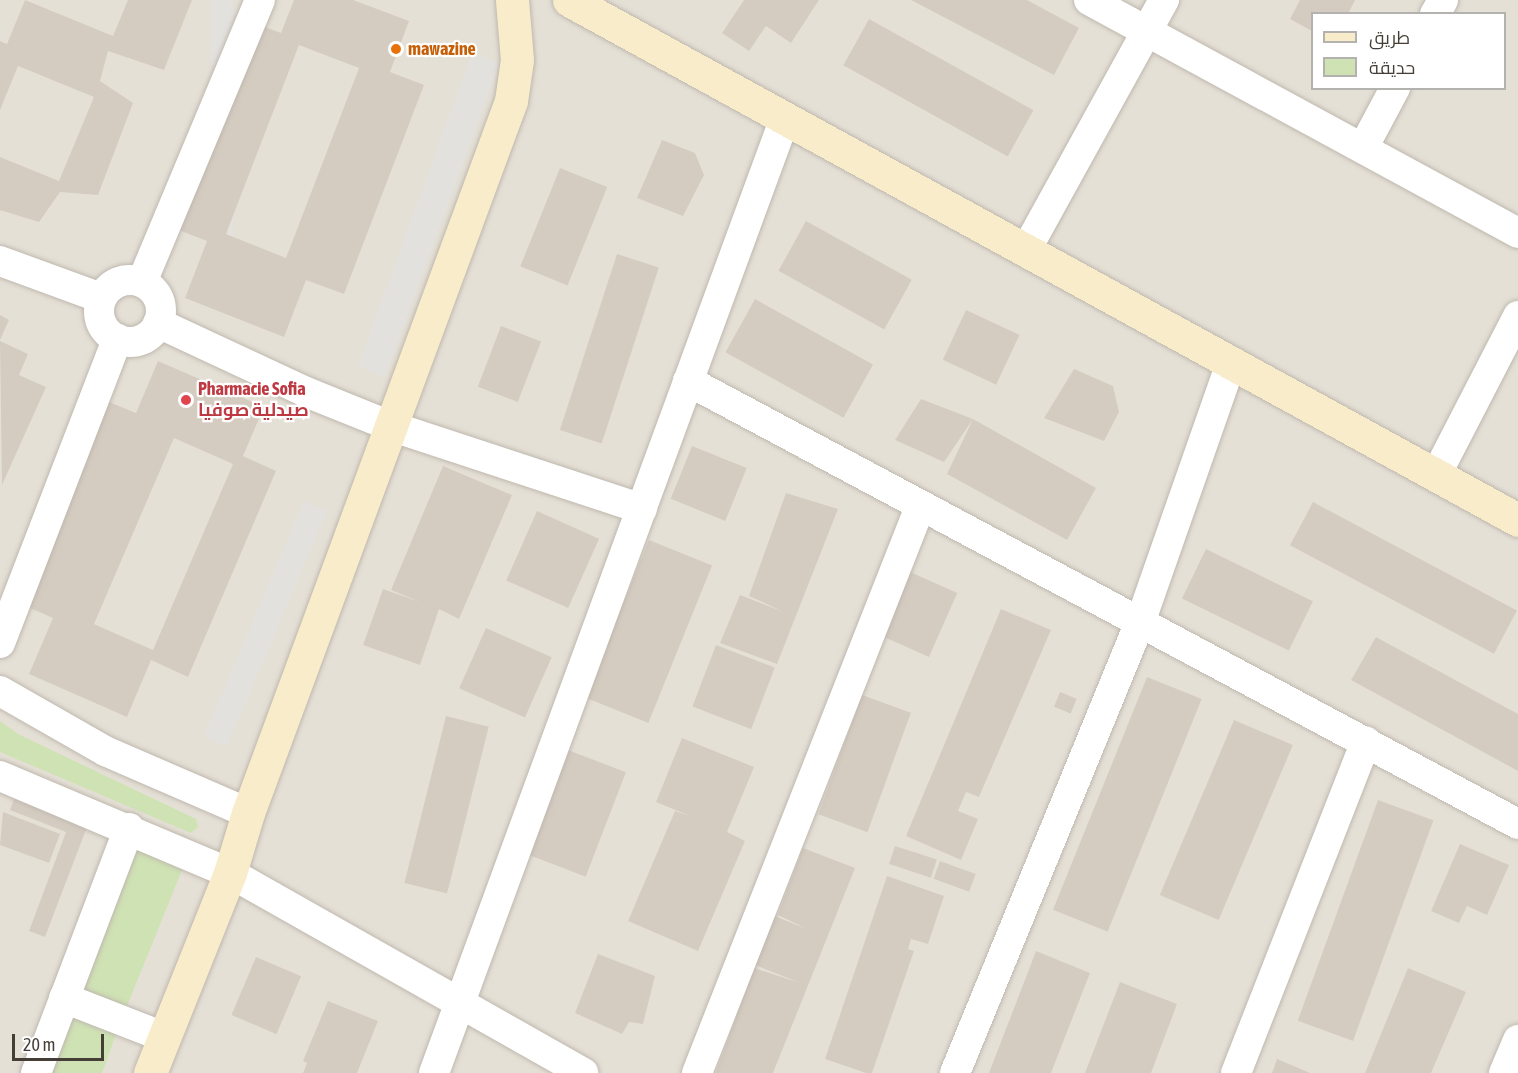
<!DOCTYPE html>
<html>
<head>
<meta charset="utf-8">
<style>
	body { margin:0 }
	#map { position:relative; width:1518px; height:1073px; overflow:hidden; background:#f2eee7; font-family:"Asap Condensed",Cairo,sans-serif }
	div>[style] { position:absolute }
	.residential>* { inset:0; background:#e5e0d6 }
	.green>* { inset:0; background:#cfe2b4; transform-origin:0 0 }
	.parking>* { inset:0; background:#e3e1de; transform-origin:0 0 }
	.building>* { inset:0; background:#d5ccc1; transform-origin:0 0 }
	.roads { filter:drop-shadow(0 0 2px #bfb8ae) drop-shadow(0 0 2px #bfb8ae) }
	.street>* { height:30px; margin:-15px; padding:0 15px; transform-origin:15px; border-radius:15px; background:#fff }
	.street>.ring { margin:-15px; padding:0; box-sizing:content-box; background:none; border:30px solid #fff; border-radius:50% }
	.secondary>* { height:33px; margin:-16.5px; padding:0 16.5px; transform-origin:16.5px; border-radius:16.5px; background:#f9ecca }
	.dots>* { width:16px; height:16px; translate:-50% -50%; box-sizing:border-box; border:3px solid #fff; border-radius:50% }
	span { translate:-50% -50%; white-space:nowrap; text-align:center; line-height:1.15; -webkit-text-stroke:4.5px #fff; paint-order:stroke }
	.food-label { font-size:18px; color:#c56008; font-weight:700 }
	.left { translate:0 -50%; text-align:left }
	.health-label { font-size:18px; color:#be3a42; font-weight:700 }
	.legend { position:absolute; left:1311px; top:12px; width:195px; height:78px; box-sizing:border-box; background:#fff; border:2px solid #b4b2af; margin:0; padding:8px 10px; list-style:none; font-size:18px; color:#443e37 }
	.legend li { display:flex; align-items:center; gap:12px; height:30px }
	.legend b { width:30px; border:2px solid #b4b2af }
	.scale { position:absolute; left:12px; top:1034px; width:92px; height:27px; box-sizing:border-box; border:3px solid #443e37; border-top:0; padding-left:8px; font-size:18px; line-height:21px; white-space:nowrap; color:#443e37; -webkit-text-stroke:4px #fff; paint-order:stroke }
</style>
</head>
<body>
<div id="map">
	<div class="residential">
		<div style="clip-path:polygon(evenodd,0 0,1518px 0,1518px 1073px,0 1073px,0 0,1312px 14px,1504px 14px,1504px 88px,1312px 88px,1312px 14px)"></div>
	</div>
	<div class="green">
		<div style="clip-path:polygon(0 721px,18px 734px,196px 819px,198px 827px,191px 833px,0 752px)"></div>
		<div style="left:136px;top:845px;width:52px;height:162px;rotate:22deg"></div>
		<div style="clip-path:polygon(71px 1011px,118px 1029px,102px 1073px,48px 1073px)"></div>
	</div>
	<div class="parking">
		<div style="left:211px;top:0;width:22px;height:263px"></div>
		<div style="left:472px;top:53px;width:29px;height:334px;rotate:20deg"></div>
		<div style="left:304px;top:501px;width:25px;height:256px;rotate:23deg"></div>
	</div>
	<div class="building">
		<div style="clip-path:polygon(25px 0,113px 36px,128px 0,192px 0,164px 70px,108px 51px,100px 81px,133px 103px,98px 195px,60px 192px,39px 222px,0 210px,0 157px,59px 181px,94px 97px,18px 66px,0 110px,0 41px,7px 44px)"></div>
		<div style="clip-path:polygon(evenodd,294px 0,353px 0,409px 21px,390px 72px,424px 85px,344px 294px,306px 280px,284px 337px,185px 298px,207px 241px,176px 229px,254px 23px,281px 33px,294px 0,299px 45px,359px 68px,286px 258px,226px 234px,299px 45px)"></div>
		<div style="clip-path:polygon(744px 0,819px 0,791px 43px,766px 26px,749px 51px,722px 33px)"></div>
		<div style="clip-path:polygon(911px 0,1027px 0,1079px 28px,1054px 75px)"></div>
		<div style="clip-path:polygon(1300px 0,1355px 0,1348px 14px,1312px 14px,1312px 31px,1290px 19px)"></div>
		<div style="left:869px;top:19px;width:188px;height:53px;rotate:29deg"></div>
		<div style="clip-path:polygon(662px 140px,695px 153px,704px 175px,683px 216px,637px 198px)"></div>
		<div style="left:560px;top:168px;width:51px;height:106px;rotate:22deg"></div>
		<div style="left:806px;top:221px;width:121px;height:57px;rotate:29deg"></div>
		<div style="left:617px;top:254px;width:44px;height:185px;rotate:18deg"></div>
		<div style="left:755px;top:299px;width:135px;height:61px;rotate:29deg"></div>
		<div style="left:966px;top:310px;width:59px;height:55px;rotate:25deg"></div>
		<div style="clip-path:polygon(0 315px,9px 320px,0 340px)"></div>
		<div style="left:501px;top:326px;width:43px;height:65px;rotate:21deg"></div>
		<div style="clip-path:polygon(0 341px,28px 354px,19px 375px,46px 387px,2px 485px)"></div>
		<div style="clip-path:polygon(evenodd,158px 361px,264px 407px,243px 456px,276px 471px,188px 677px,151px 660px,127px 717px,29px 674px,53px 618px,23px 605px,109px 402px,136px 413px,158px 361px,174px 438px,233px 464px,153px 650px,94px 624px,174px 438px)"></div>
		<div style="clip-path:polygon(1074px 369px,1113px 386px,1119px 412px,1104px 441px,1044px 418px)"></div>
		<div style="clip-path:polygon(921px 399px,973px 419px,1096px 488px,1067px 540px,947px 474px,973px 419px,944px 462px,895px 440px)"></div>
		<div style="left:692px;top:446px;width:59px;height:57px;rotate:22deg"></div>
		<div style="clip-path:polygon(443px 466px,512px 495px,459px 619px,439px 609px,420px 665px,363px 645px,383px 589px,420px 602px,391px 590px)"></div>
		<div style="clip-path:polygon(786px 493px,838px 509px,777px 664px,720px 643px,740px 595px,784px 612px,749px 596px)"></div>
		<div style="left:1313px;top:502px;width:231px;height:49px;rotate:28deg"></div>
		<div style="left:537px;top:511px;width:68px;height:76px;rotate:24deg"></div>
		<div style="left:649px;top:540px;width:68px;height:170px;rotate:22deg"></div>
		<div style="left:1206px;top:549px;width:119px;height:55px;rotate:26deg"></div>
		<div style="left:908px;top:571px;width:54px;height:70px;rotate:24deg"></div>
		<div style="clip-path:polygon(1001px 609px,1051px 630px,979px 797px,966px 792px,958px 811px,978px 819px,961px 860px,906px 836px)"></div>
		<div style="left:486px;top:628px;width:72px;height:66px;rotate:24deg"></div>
		<div style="clip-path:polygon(1376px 637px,1518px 714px,1518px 771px,1351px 680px)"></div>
		<div style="left:716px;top:645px;width:63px;height:66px;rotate:21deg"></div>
		<div style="left:1147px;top:677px;width:59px;height:251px;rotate:22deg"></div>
		<div style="left:1060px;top:692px;width:18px;height:16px;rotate:22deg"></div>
		<div style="left:862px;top:695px;width:52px;height:127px;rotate:20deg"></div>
		<div style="left:446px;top:716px;width:44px;height:172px;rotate:14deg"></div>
		<div style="left:1234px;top:720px;width:64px;height:190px;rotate:23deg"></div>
		<div style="clip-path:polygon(682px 738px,754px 767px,727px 832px,745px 841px,698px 951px,628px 921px,675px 811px,690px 816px,656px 802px)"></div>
		<div style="left:568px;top:750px;width:62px;height:112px;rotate:21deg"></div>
		<div style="clip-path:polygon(14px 799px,87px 827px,45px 937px,29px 931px,66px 832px,10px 810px)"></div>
		<div style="left:1378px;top:800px;width:59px;height:235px;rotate:20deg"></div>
		<div style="clip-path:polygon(3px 812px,60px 834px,49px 863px,0 845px)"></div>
		<div style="clip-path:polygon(1460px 844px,1509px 865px,1487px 915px,1467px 906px,1459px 923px,1431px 911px)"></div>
		<div style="left:895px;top:846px;width:44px;height:19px;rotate:18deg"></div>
		<div style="clip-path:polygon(803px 848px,855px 868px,773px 1073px,716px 1073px,754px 968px,800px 983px,748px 962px,767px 913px,807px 929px,778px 915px)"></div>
		<div style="left:940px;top:861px;width:38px;height:19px;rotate:20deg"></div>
		<div style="clip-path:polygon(887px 876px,944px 896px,928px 944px,911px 939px,908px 949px,914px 951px,872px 1073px,866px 1073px,825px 1059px)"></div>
		<div style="clip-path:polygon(1036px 951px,1090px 973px,1051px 1073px,989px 1073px)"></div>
		<div style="clip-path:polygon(598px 954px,655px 976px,643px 1024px,629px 1022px,622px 1034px,575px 1013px)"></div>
		<div style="left:256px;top:957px;width:49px;height:63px;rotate:23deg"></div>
		<div style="clip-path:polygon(1408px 968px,1466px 992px,1431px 1073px,1365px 1073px)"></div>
		<div style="clip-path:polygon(1120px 982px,1177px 1004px,1151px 1073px,1085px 1073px)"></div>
		<div style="clip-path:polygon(328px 1001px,378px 1021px,357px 1073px,303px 1073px,307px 1063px,303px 1061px)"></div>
		<div style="clip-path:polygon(1277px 1059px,1310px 1073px,1272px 1073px)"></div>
	</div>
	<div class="roads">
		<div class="street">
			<div style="left:1089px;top:0;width:488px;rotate:28.5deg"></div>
			<div style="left:1435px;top:14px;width:16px;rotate:-60deg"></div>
			<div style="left:1363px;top:148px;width:68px;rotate:-61.9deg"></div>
			<div style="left:1026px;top:250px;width:286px;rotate:-61.1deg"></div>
			<div style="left:0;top:261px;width:108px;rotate:20.1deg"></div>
			<div class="ring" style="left:99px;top:280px;width:32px;height:32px"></div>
			<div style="left:142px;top:282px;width:306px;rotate:-67.3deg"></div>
			<div style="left:158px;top:323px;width:163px;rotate:25deg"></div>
			<div style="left:306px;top:392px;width:94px;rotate:21.9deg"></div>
			<div style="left:393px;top:427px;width:262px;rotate:18.2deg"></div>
			<div style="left:688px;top:381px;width:941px;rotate:28.09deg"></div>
			<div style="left:1436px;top:475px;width:179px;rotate:-62.7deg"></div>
			<div style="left:0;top:643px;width:326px;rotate:-68.9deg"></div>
			<div style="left:0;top:691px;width:121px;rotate:29.7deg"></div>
			<div style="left:105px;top:751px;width:156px;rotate:23.4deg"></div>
			<div style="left:0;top:776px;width:250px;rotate:22.9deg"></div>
			<div style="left:230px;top:873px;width:406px;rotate:29.5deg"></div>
			<div style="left:64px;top:998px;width:107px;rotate:21.3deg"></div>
			<div style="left:36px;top:1073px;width:262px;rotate:-69.2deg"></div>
			<div style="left:434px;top:1073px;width:1017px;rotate:-69.82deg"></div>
			<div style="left:697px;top:1073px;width:608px;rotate:-68.5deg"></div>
			<div style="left:955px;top:1073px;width:490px;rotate:-67.7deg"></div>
			<div style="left:1141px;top:620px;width:272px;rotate:-70.7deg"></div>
			<div style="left:1236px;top:1073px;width:356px;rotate:-68.6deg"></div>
			<div style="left:1504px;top:1073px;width:36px;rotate:-67deg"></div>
		</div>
		<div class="secondary">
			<div style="left:569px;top:0;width:1082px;rotate:28.72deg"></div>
			<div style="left:150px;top:1073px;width:215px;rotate:-68.2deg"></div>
			<div style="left:230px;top:873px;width:63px;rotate:-73.3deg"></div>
			<div style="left:248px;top:813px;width:759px;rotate:-69.73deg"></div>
			<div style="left:511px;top:101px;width:41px;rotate:-81.7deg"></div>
			<div style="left:517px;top:60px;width:60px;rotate:-94.8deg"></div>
		</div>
	</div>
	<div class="dots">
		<div style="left:396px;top:49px;background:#e8710a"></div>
		<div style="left:186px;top:400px;background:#e0444e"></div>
	</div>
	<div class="food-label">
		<span class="left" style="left:408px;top:49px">mawazine</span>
	</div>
	<div class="health-label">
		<span class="left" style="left:198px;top:400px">Pharmacie Sofia<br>صيدلية صوفيا</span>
	</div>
	<ul class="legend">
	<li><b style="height:8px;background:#f9ecca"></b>طريق</li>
	<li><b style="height:16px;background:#cfe2b4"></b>حديقة</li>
	</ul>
	<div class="scale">20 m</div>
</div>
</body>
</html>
